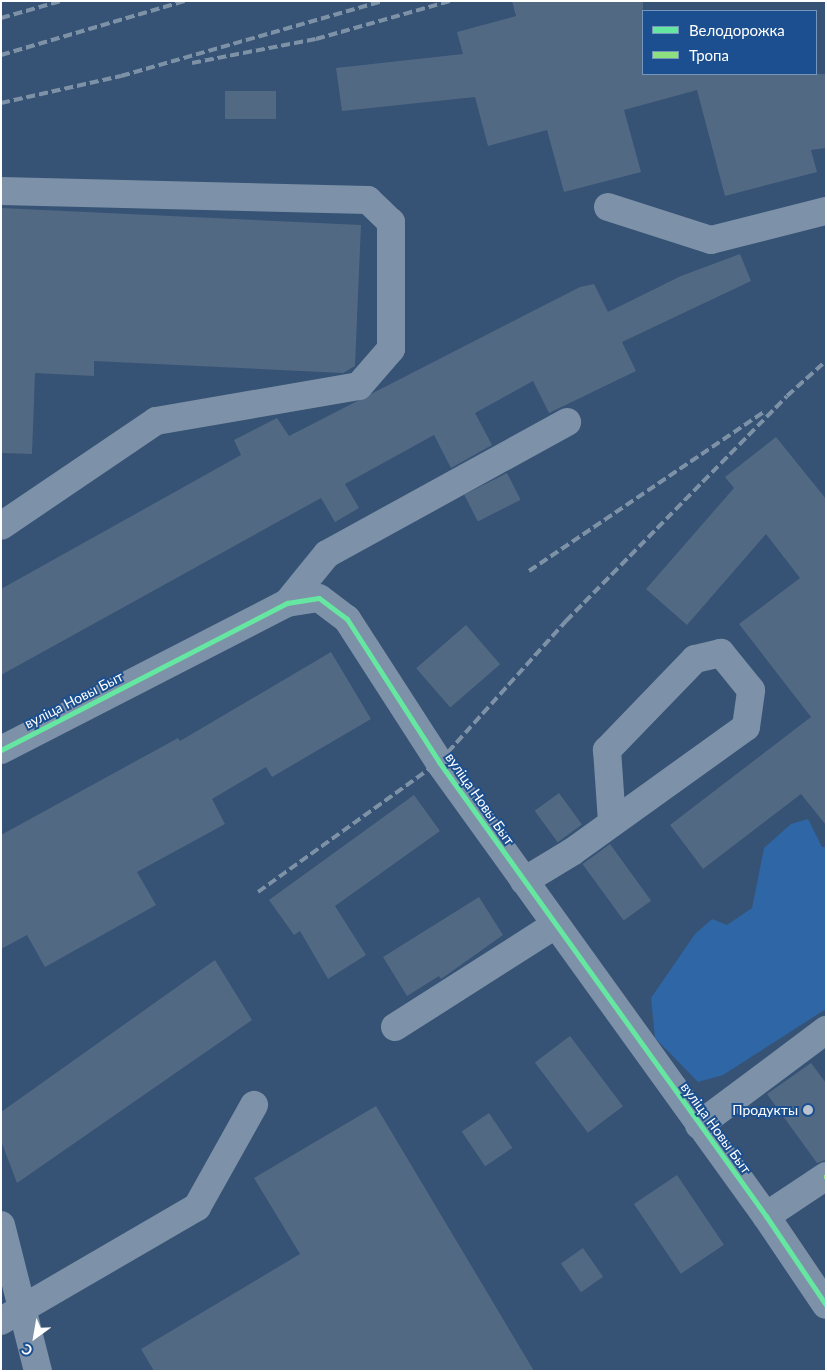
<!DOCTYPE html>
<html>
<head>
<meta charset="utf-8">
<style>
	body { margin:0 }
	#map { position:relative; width:827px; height:1372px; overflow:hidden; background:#365274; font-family:Lato,sans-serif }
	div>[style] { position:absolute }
	.green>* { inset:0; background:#2f66a5 }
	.building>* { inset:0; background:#526984; transform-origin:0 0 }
	.minor>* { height:28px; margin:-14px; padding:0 14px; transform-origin:14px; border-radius:14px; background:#7d92a8 }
	.rail>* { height:4px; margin-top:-2px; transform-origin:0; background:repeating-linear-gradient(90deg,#7e92a7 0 9px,transparent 0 13px) }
	.quiet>* { height:4px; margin-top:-2px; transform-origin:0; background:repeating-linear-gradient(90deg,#8de07e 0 8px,transparent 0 12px) }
	.cycleway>* { height:5px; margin:-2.5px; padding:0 2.5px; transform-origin:2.5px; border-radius:2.5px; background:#66e7a1 }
	.dots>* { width:14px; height:14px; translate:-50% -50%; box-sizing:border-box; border:2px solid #1b4f8f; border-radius:50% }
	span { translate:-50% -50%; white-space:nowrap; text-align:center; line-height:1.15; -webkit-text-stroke:4px #1b4f8f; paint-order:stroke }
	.street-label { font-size:14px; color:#fff }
	.poi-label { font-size:14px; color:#fff }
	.right { translate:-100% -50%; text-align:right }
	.frame { position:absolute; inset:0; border:2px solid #fff; pointer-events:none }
	.legend { position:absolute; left:642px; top:10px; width:175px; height:65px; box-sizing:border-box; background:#1b4f8f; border:1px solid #7695bc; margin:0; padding:6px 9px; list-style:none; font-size:15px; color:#fff }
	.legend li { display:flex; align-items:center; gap:10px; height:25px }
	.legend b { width:25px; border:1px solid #7695bc }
	.north { position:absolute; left:10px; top:1312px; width:50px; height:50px; -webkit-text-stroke:4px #1b4f8f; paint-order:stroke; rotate:212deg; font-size:14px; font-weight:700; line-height:20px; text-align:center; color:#fff }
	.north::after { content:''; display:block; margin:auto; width:18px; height:22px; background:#fff; clip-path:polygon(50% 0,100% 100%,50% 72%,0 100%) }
</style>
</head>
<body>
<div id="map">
	<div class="green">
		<div style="clip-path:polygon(808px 819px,822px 847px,826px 847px,826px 1009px,723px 1075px,698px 1082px,655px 1038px,651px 998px,695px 934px,712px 919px,727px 925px,752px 908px,764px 848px,791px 824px)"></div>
	</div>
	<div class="building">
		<div style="clip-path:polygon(512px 1px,643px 1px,643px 74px,826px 74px,826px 148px,811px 150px,817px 172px,725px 196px,697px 90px,624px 110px,641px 172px,564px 192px,547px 130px,488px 146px,475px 97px,342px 111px,336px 68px,463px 54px,457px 32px,516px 16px)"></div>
		<div style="left:225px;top:91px;width:51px;height:28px"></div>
		<div style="clip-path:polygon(1px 208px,361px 225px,355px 366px,343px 373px,94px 361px,94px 376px,35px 373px,32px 454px,1px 453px)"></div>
		<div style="clip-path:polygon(740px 254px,751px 281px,622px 342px,636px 371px,549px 413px,533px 381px,475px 413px,492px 445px,451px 468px,434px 435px,345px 484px,359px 508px,335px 522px,321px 498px,1px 675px,1px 589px,241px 455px,234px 440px,277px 418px,289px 436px,580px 287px,594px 284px,608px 312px,681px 276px)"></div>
		<div style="clip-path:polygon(776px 437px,826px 499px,826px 825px,801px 794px,703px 869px,670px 825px,811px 717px,739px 624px,800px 578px,766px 534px,687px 625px,646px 589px,734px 488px,725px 477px)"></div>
		<div style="left:507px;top:473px;width:30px;height:48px;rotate:63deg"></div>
		<div style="left:466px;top:625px;width:52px;height:66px;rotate:49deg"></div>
		<div style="clip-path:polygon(331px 652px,371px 719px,272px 777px,266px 767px,212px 799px,225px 824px,137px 872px,156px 905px,45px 967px,27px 935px,1px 949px,1px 835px,178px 738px,180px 741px)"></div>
		<div style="left:559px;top:793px;width:39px;height:30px;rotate:54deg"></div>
		<div style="clip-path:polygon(414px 795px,440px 831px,335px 906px,366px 955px,328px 979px,300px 931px,294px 935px,269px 900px)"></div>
		<div style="left:610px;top:844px;width:70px;height:34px;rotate:54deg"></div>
		<div style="clip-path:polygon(479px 897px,503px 935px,441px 979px,439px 976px,407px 996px,383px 957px)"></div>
		<div style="clip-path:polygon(215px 960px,252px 1020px,17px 1183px,1px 1141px,1px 1112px)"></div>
		<div style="left:570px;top:1036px;width:88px;height:44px;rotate:53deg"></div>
		<div style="clip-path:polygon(811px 1063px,826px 1083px,826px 1160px,817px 1163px,767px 1094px)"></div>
		<div style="clip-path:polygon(376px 1106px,534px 1371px,154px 1371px,141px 1349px,300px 1254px,254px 1178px)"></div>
		<div style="left:489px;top:1113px;width:42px;height:33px;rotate:56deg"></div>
		<div style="left:677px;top:1175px;width:84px;height:52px;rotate:56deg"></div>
		<div style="left:583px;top:1248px;width:35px;height:27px;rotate:55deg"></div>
	</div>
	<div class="minor">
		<div style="left:1px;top:191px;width:367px;rotate:1.4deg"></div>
		<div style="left:368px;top:200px;width:32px;rotate:44deg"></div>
		<div style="left:391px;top:222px;width:127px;rotate:90deg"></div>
		<div style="left:391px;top:349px;width:49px;rotate:130.9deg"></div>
		<div style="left:359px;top:386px;width:206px;rotate:170.2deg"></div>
		<div style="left:156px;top:421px;width:187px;rotate:145.9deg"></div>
		<div style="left:608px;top:207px;width:108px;rotate:17.8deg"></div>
		<div style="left:711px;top:240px;width:119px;rotate:-14.2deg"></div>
		<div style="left:287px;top:603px;width:63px;rotate:-50.8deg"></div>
		<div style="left:327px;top:554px;width:274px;rotate:-28.8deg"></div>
		<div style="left:1px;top:750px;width:322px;rotate:-27.2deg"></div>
		<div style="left:287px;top:603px;width:32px;rotate:-9deg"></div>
		<div style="left:319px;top:598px;width:35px;rotate:37deg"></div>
		<div style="left:347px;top:619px;width:170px;rotate:57.2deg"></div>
		<div style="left:439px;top:762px;width:560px;rotate:54.24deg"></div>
		<div style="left:766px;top:1216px;width:107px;rotate:56deg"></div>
		<div style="left:524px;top:881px;width:56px;rotate:-31.1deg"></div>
		<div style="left:572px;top:852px;width:214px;rotate:-35.7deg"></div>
		<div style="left:746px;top:727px;width:37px;rotate:-82deg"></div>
		<div style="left:751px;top:690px;width:48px;rotate:-129deg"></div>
		<div style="left:721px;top:653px;width:27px;rotate:167deg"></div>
		<div style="left:695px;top:659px;width:127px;rotate:134deg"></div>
		<div style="left:607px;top:750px;width:71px;rotate:86deg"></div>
		<div style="left:395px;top:1027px;width:190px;rotate:-32.5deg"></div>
		<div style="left:699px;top:1125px;width:159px;rotate:-36.8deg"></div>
		<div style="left:766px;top:1216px;width:72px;rotate:-33.7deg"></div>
		<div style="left:1px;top:1225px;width:151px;rotate:75.8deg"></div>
		<div style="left:1px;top:1321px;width:227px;rotate:-30.2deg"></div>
		<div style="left:197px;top:1207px;width:117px;rotate:-60.8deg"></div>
	</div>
	<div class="rail">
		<div style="left:1px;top:18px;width:62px;rotate:-15.8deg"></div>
		<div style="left:1px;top:55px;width:192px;rotate:-16.4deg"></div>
		<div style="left:192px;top:63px;width:126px;rotate:-11deg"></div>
		<div style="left:316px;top:39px;width:139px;rotate:-15.8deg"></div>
		<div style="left:1px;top:103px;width:123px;rotate:-12.7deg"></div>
		<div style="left:121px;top:76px;width:273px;rotate:-16deg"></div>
		<div style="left:529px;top:571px;width:285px;rotate:-34.1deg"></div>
		<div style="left:258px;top:892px;width:223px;rotate:-35.7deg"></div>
		<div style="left:439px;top:762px;width:190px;rotate:-48deg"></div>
		<div style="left:566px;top:621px;width:315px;rotate:-45.5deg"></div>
		<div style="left:787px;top:396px;width:52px;rotate:-41.9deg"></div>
	</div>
	<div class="quiet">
		<div style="left:824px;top:1177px;width:2px"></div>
	</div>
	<div class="cycleway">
		<div style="left:1px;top:750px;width:322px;rotate:-27.2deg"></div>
		<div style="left:287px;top:603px;width:32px;rotate:-9deg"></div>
		<div style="left:319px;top:598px;width:35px;rotate:37deg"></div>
		<div style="left:347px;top:619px;width:170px;rotate:57.2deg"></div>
		<div style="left:439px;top:762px;width:560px;rotate:54.24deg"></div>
		<div style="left:766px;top:1216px;width:107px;rotate:56deg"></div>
	</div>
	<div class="dots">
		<div style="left:808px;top:1110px;background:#b9c2ce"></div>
	</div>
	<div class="street-label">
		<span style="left:74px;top:700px;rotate:-27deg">вуліца Новы Быт</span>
		<span style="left:480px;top:799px;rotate:55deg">вуліца Новы Быт</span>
		<span style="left:716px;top:1128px;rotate:54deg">вуліца Новы Быт</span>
	</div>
	<div class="poi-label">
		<span class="right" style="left:798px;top:1110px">Продукты</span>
	</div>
	<div class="frame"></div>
	<ul class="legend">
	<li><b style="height:6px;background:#66e7a1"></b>Велодорожка</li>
	<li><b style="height:6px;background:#8de07e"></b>Тропа</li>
	</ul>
	<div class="north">С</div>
</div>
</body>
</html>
